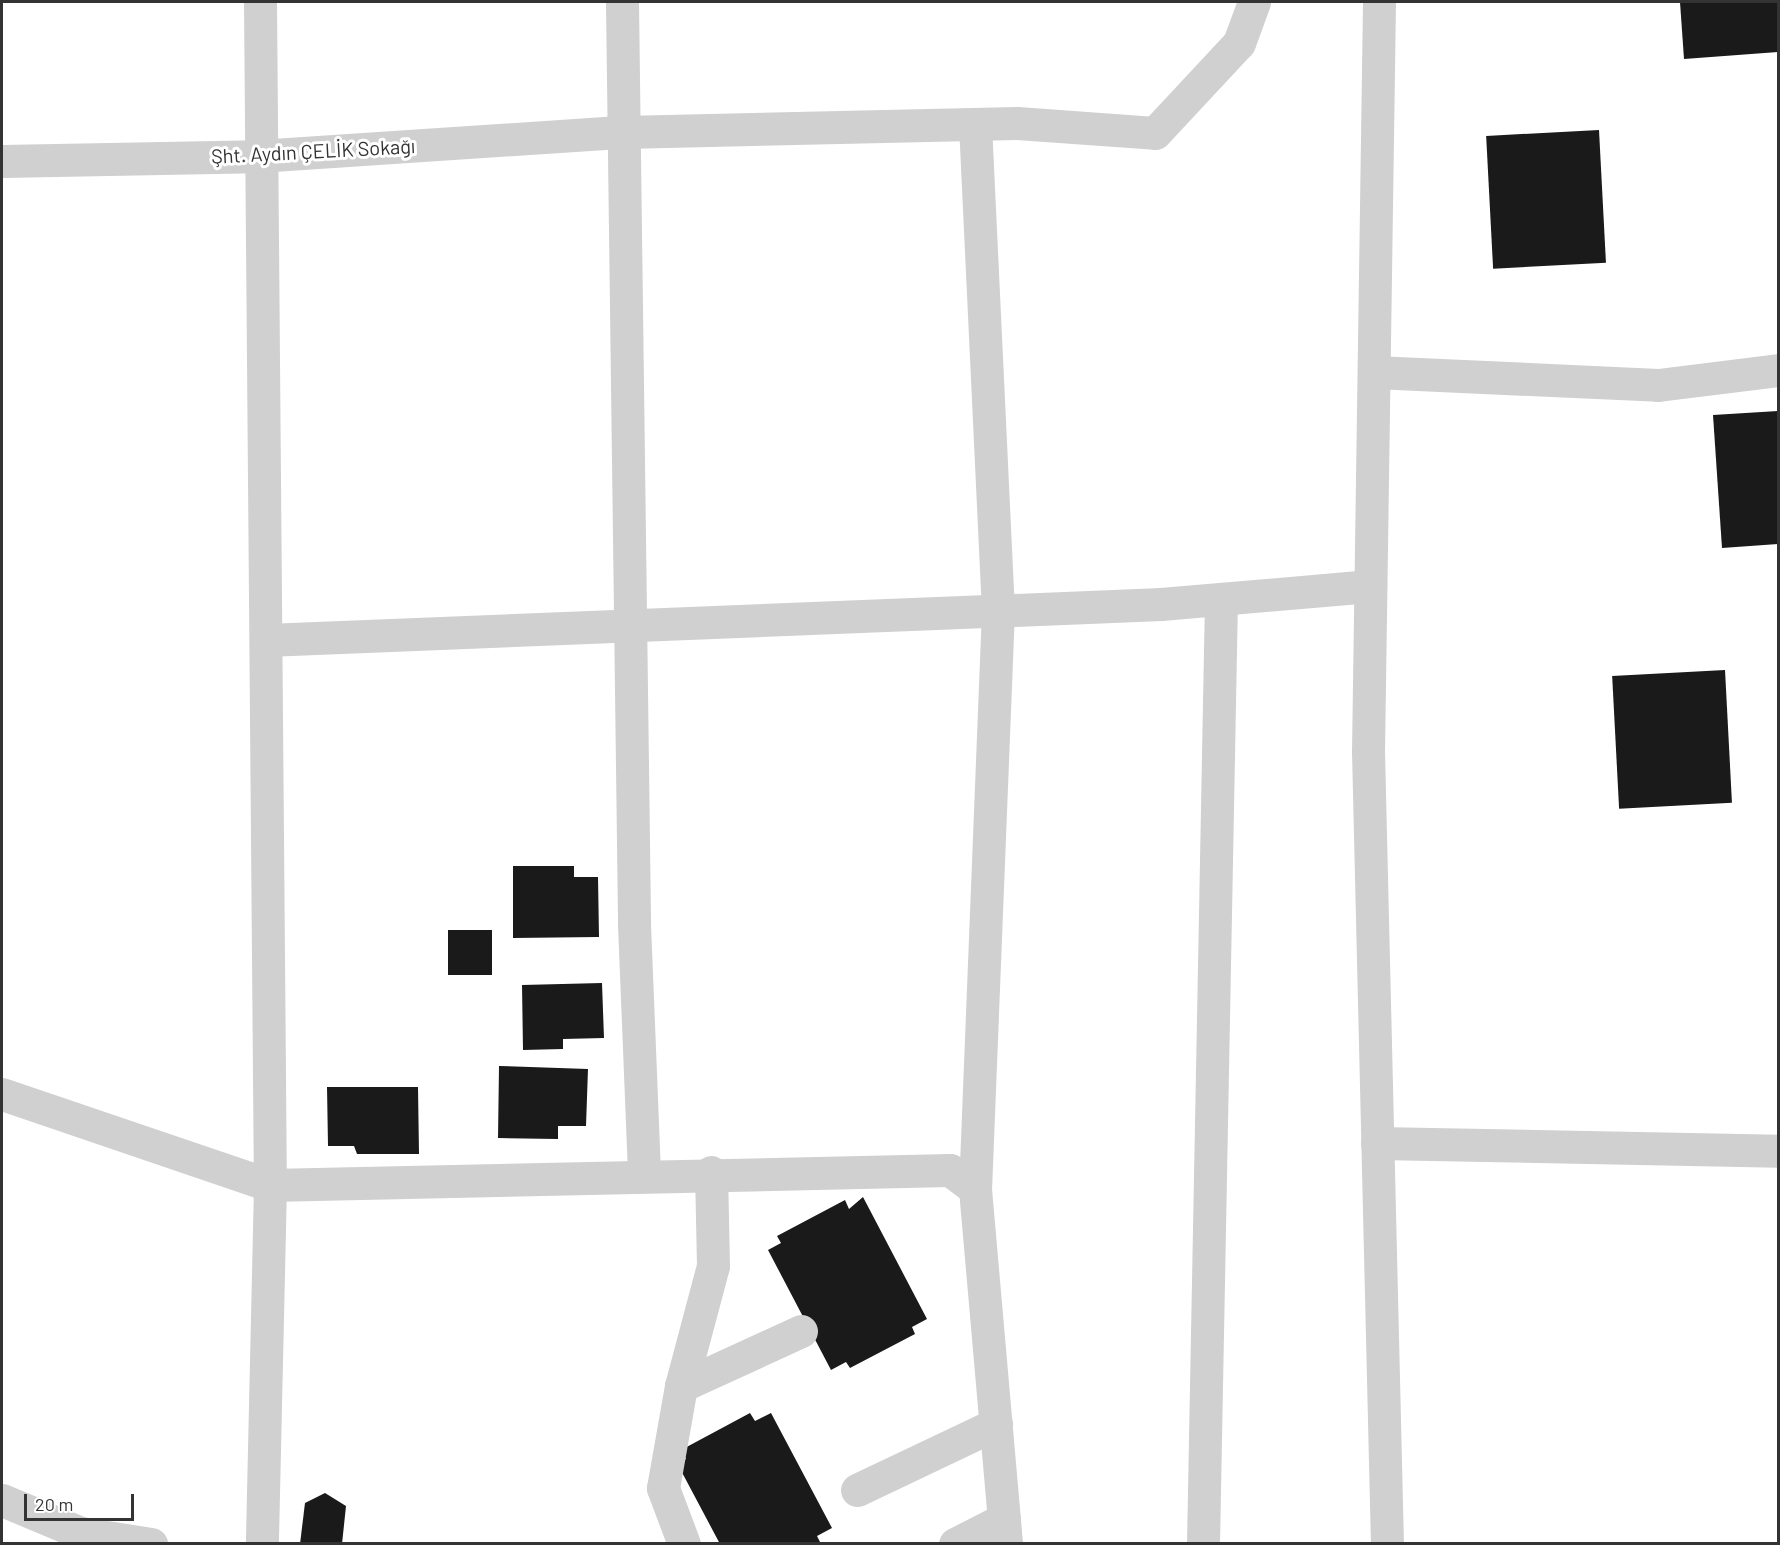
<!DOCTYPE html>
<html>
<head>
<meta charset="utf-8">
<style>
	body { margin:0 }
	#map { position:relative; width:1780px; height:1545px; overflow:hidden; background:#fff; font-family:Barlow,sans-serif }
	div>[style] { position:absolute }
	.building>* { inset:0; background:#1a1a1a; transform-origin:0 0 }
	.minor>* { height:33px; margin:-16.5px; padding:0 16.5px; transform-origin:16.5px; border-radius:16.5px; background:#d0d0d0 }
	span { translate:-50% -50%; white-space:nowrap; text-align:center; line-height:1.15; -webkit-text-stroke:6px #fff; paint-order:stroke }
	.street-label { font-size:20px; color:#333 }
	.frame { position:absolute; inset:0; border:3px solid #333; pointer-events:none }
	.scale { position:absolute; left:24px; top:1494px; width:110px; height:27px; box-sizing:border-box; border:3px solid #333; border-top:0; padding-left:8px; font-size:18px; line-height:21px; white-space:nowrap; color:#333; -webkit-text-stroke:4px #fff; paint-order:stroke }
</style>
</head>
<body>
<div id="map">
	<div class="building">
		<div style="clip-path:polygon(1680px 2px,1778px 2px,1778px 52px,1684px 59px)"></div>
		<div style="left:1599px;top:130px;width:133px;height:113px;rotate:87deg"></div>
		<div style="clip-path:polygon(1778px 411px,1778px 544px,1722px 548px,1713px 415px)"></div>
		<div style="left:1725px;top:670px;width:133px;height:113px;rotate:87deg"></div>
		<div style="clip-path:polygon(513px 866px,574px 866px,574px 877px,598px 877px,599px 937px,513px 938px)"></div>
		<div style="left:448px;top:930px;width:44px;height:45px"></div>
		<div style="clip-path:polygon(602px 983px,604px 1038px,563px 1039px,563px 1049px,523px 1050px,522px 985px)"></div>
		<div style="clip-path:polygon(499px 1066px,588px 1069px,586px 1126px,558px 1126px,558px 1139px,498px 1138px)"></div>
		<div style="clip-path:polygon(327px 1087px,418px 1087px,419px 1154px,357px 1154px,354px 1146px,328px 1146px)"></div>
		<div style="clip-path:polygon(863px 1197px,927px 1319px,912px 1327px,915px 1334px,850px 1368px,846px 1362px,831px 1370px,768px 1250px,781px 1243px,777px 1236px,845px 1200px,849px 1209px)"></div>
		<div style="clip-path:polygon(750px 1413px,755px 1421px,771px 1413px,832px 1528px,817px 1536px,821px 1544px,720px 1544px,677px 1463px,686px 1459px,681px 1450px)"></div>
		<div style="clip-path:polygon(325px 1493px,346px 1506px,342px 1544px,300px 1544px,305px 1503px)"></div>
	</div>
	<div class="minor">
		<div style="left:260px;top:2px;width:1183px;rotate:89.52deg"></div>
		<div style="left:270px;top:1185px;width:359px;rotate:91.3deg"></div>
		<div style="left:622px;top:2px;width:922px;rotate:89.25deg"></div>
		<div style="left:634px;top:924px;width:250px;rotate:87.7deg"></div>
		<div style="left:1379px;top:2px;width:749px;rotate:90.84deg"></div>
		<div style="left:1368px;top:751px;width:793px;rotate:88.63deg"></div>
		<div style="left:975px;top:124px;width:487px;rotate:87.3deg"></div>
		<div style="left:998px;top:610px;width:579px;rotate:92.27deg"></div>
		<div style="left:975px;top:1189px;width:356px;rotate:85deg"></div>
		<div style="left:2px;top:161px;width:256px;rotate:-1.1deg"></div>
		<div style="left:258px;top:156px;width:366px;rotate:-3.8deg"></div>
		<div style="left:623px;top:132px;width:394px;rotate:-1.3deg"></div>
		<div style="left:1017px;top:123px;width:138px;rotate:4.1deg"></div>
		<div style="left:1155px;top:133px;width:123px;rotate:-47deg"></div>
		<div style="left:1239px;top:43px;width:44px;rotate:-69.9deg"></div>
		<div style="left:1374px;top:372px;width:284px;rotate:2.6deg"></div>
		<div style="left:1658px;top:385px;width:121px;rotate:-7.1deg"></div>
		<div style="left:266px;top:640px;width:896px;rotate:-2.3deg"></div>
		<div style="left:1161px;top:604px;width:210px;rotate:-4.9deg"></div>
		<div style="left:2px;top:1094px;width:283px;rotate:18.8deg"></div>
		<div style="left:270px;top:1185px;width:680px;rotate:-1.26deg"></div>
		<div style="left:950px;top:1170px;width:31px;rotate:37deg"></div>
		<div style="left:1377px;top:1143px;width:401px;rotate:1.1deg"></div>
		<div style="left:681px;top:1386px;width:132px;rotate:-24.6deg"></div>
		<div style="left:857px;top:1490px;width:154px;rotate:-25.4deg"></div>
		<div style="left:2px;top:1500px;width:86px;rotate:22.7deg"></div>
		<div style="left:81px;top:1533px;width:71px;rotate:8.9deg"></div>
		<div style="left:684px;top:1544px;width:60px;rotate:-110.6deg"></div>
		<div style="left:663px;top:1488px;width:104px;rotate:-80deg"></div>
		<div style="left:681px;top:1386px;width:124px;rotate:-75.1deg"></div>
		<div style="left:713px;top:1266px;width:94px;rotate:-91.2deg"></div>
		<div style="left:955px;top:1544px;width:55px;rotate:-27deg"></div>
		<div style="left:1203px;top:1544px;width:945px;rotate:-88.91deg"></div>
	</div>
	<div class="street-label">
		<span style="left:313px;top:151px;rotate:-3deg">Şht. Aydın ÇELİK Sokağı</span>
	</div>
	<div class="frame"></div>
	<div class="scale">20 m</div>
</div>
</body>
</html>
